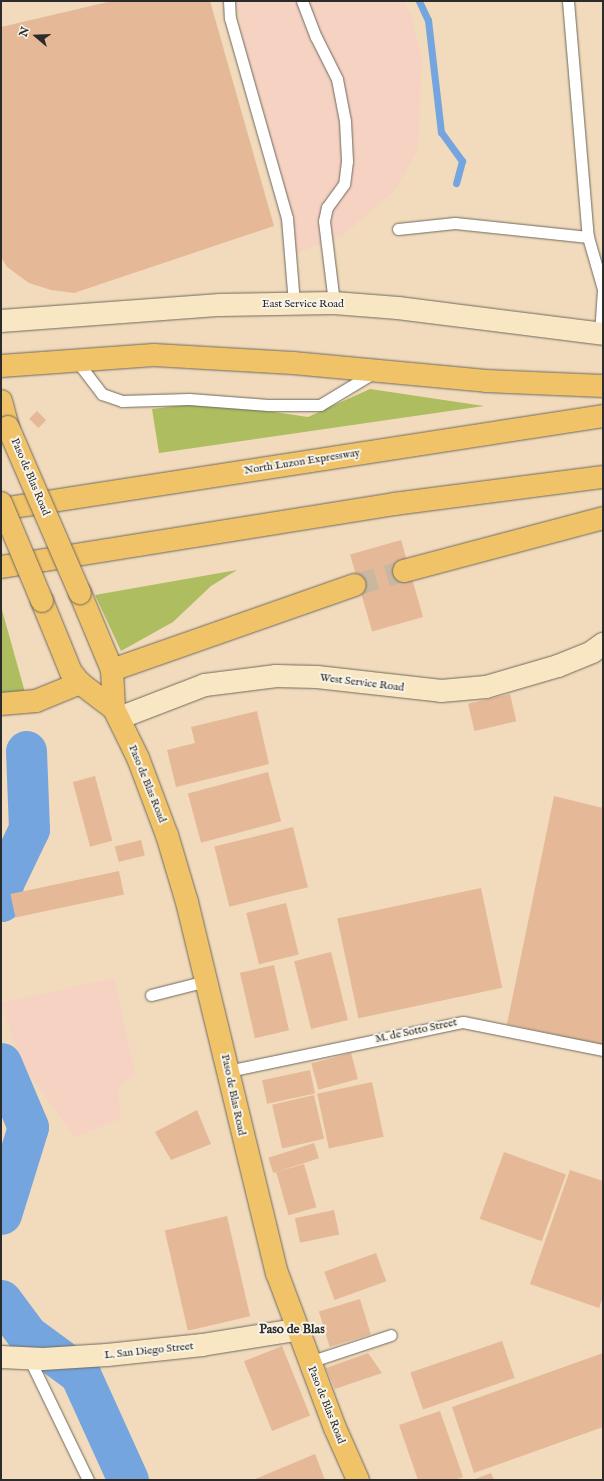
<!DOCTYPE html>
<html>
<head>
<meta charset="utf-8">
<style>
	body { margin:0 }
	#map { position:relative; width:604px; height:1481px; overflow:hidden; background:#f1dbbc; font-family:"IM FELL English",serif }
	div>[style] { position:absolute }
	.built>* { inset:0; background:#f5d2c2 }
	.green>* { inset:0; background:#adbd60 }
	.stream>* { height:7px; margin:-3.5px; padding:0 3.5px; transform-origin:3.5px; border-radius:3.5px; background:#74a5df }
	.river>* { height:41px; margin:-20.5px; padding:0 20.5px; transform-origin:20.5px; border-radius:20.5px; background:#74a5df }
	.building>* { inset:0; background:#e5b997; transform-origin:0 0 }
	.highway-tunnel>* { height:22px; margin-top:-11px; transform-origin:0; background:repeating-linear-gradient(90deg,#c9b89f 0 22px,transparent 0 33px) }
	.roads { filter:drop-shadow(0 0 1px #70695e) drop-shadow(0 0 1px #70695e) }
	.lane>* { height:11px; margin:-5.5px; padding:0 5.5px; transform-origin:5.5px; border-radius:5.5px; background:#fff }
	.secondary>* { height:22px; margin:-11px; padding:0 11px; transform-origin:11px; border-radius:11px; background:#f9e7c3 }
	.primary>* { height:22px; margin:-11px; padding:0 11px; transform-origin:11px; border-radius:11px; background:#f1c369 }
	.highway>* { height:22px; margin:-11px; padding:0 11px; transform-origin:11px; border-radius:11px; background:#f1c369 }
	.bridges { filter:drop-shadow(0 0 1px #70695e) drop-shadow(0 0 1px #70695e) }
	.primary-bridge>* { height:22px; margin:-11px; padding:0 11px; transform-origin:11px; border-radius:11px; background:#f1c369 }
	span { translate:-50% -50%; white-space:nowrap; text-align:center; line-height:1.15; -webkit-text-stroke:4px #f7f3e8; paint-order:stroke }
	.street-label { font-size:11px; color:#2b2b2b }
	.quarter-label { font-size:13px; color:#2b2b2b; font-weight:700 }
	.frame { position:absolute; inset:0; border:2px solid #2b2b2b; pointer-events:none }
	.north { position:absolute; left:16px; top:16px; width:40px; height:40px; -webkit-text-stroke:3px #f7f3e8; paint-order:stroke; rotate:289deg; font-size:11px; font-weight:700; line-height:16px; text-align:center; color:#2b2b2b }
	.north::after { content:''; display:block; margin:auto; width:14px; height:18px; background:#2b2b2b; clip-path:polygon(50% 0,100% 100%,50% 72%,0 100%) }
</style>
</head>
<body>
<div id="map">
	<div class="built">
		<div style="clip-path:polygon(236px 1px,404px 1px,411px 14px,422px 58px,418px 149px,395px 190px,343px 235px,287px 257px)"></div>
		<div style="clip-path:polygon(114px 978px,135px 1073px,118px 1086px,120px 1119px,75px 1137px,20px 1062px,1px 1003px)"></div>
	</div>
	<div class="green">
		<div style="clip-path:polygon(370px 389px,484px 406px,159px 453px,152px 409px,207px 402px,308px 417px)"></div>
		<div style="clip-path:polygon(237px 570px,211px 586px,173px 622px,121px 651px,95px 595px)"></div>
		<div style="clip-path:polygon(1px 610px,2px 610px,26px 696px,1px 694px)"></div>
	</div>
	<div class="stream">
		<div style="left:419px;top:1px;width:21px;rotate:65deg"></div>
		<div style="left:428px;top:20px;width:113px;rotate:83.4deg"></div>
		<div style="left:441px;top:132px;width:36px;rotate:54deg"></div>
		<div style="left:462px;top:161px;width:23px;rotate:105deg"></div>
	</div>
	<div class="river">
		<div style="left:1px;top:901px;width:18px;rotate:-84deg"></div>
		<div style="left:3px;top:883px;width:60px;rotate:-64.3deg"></div>
		<div style="left:29px;top:829px;width:78px;rotate:-92.2deg"></div>
		<div style="left:1px;top:1063px;width:69px;rotate:67.1deg"></div>
		<div style="left:28px;top:1127px;width:91px;rotate:107.2deg"></div>
		<div style="left:1px;top:1300px;width:44px;rotate:53.4deg"></div>
		<div style="left:27px;top:1335px;width:66px;rotate:36.3deg"></div>
		<div style="left:80px;top:1374px;width:116px;rotate:65.6deg"></div>
	</div>
	<div class="building">
		<div style="clip-path:polygon(112px 1px,210px 1px,274px 226px,74px 293px,51px 290px,29px 283px,7px 267px,1px 257px,1px 27px)"></div>
		<div style="left:37px;top:411px;width:13px;height:11px;rotate:45deg"></div>
		<div style="left:401px;top:540px;width:80px;height:53px;rotate:74deg"></div>
		<div style="left:510px;top:694px;width:28px;height:43px;rotate:77deg"></div>
		<div style="clip-path:polygon(257px 711px,269px 764px,176px 787px,167px 750px,195px 743px,191px 727px)"></div>
		<div style="left:268px;top:772px;width:51px;height:83px;rotate:75deg"></div>
		<div style="left:95px;top:776px;width:67px;height:23px;rotate:75deg"></div>
		<div style="clip-path:polygon(554px 796px,603px 808px,603px 1045px,507px 1024px)"></div>
		<div style="left:293px;top:827px;width:62px;height:81px;rotate:76deg"></div>
		<div style="left:141px;top:840px;width:16px;height:27px;rotate:76deg"></div>
		<div style="left:119px;top:871px;width:24px;height:111px;rotate:78deg"></div>
		<div style="left:481px;top:888px;width:102px;height:147px;rotate:78deg"></div>
		<div style="left:286px;top:903px;width:53px;height:41px;rotate:76deg"></div>
		<div style="left:331px;top:952px;width:70px;height:38px;rotate:76deg"></div>
		<div style="left:274px;top:965px;width:67px;height:35px;rotate:77deg"></div>
		<div style="left:351px;top:1053px;width:27px;height:41px;rotate:75deg"></div>
		<div style="left:310px;top:1070px;width:24px;height:49px;rotate:78deg"></div>
		<div style="left:372px;top:1082px;width:56px;height:56px;rotate:78deg"></div>
		<div style="left:314px;top:1095px;width:45px;height:43px;rotate:77deg"></div>
		<div style="clip-path:polygon(197px 1110px,211px 1144px,171px 1160px,155px 1132px)"></div>
		<div style="left:314px;top:1143px;width:16px;height:48px;rotate:72deg"></div>
		<div style="left:504px;top:1152px;width:66px;height:71px;rotate:20deg"></div>
		<div style="left:304px;top:1164px;width:45px;height:29px;rotate:74deg"></div>
		<div style="clip-path:polygon(570px 1170px,603px 1181px,603px 1297px,599px 1308px,530px 1284px)"></div>
		<div style="left:334px;top:1210px;width:25px;height:40px;rotate:78deg"></div>
		<div style="left:227px;top:1216px;width:103px;height:64px;rotate:77deg"></div>
		<div style="left:376px;top:1253px;width:30px;height:55px;rotate:70deg"></div>
		<div style="left:360px;top:1299px;width:37px;height:43px;rotate:73deg"></div>
		<div style="left:502px;top:1341px;width:39px;height:97px;rotate:71deg"></div>
		<div style="left:282px;top:1346px;width:75px;height:41px;rotate:68deg"></div>
		<div style="clip-path:polygon(368px 1353px,382px 1373px,335px 1389px,326px 1368px)"></div>
		<div style="clip-path:polygon(603px 1353px,603px 1427px,474px 1473px,452px 1407px)"></div>
		<div style="clip-path:polygon(440px 1411px,463px 1477px,454px 1480px,418px 1480px,399px 1425px)"></div>
		<div style="clip-path:polygon(315px 1454px,325px 1480px,253px 1480px)"></div>
		<div style="clip-path:polygon(491px 1473px,494px 1480px,472px 1480px)"></div>
	</div>
	<div class="highway-tunnel">
		<div style="left:355px;top:585px;width:51px;rotate:-15.9deg"></div>
	</div>
	<div class="roads">
		<div class="lane">
			<div style="left:229px;top:1px;width:17px;rotate:87deg"></div>
			<div style="left:230px;top:18px;width:208px;rotate:74.1deg"></div>
			<div style="left:287px;top:218px;width:86px;rotate:85.3deg"></div>
			<div style="left:302px;top:1px;width:39px;rotate:69deg"></div>
			<div style="left:316px;top:37px;width:47px;rotate:63.4deg"></div>
			<div style="left:337px;top:79px;width:43px;rotate:79.2deg"></div>
			<div style="left:345px;top:121px;width:40px;rotate:87.1deg"></div>
			<div style="left:347px;top:161px;width:23px;rotate:97deg"></div>
			<div style="left:344px;top:184px;width:29px;rotate:126deg"></div>
			<div style="left:327px;top:207px;width:14px;rotate:102deg"></div>
			<div style="left:324px;top:221px;width:83px;rotate:83deg"></div>
			<div style="left:568px;top:1px;width:237px;rotate:85.2deg"></div>
			<div style="left:588px;top:237px;width:54px;rotate:73.9deg"></div>
			<div style="left:603px;top:289px;width:45px;rotate:93.8deg"></div>
			<div style="left:398px;top:229px;width:57px;rotate:-6deg"></div>
			<div style="left:455px;top:223px;width:134px;rotate:6deg"></div>
			<div style="left:76px;top:360px;width:43px;rotate:52.6deg"></div>
			<div style="left:102px;top:394px;width:21px;rotate:19deg"></div>
			<div style="left:122px;top:401px;width:67px;rotate:-1.7deg"></div>
			<div style="left:189px;top:399px;width:79px;rotate:4.3deg"></div>
			<div style="left:268px;top:405px;width:52px"></div>
			<div style="left:320px;top:405px;width:62px;rotate:-31.1deg"></div>
			<div style="left:151px;top:995px;width:57px;rotate:-14.3deg"></div>
			<div style="left:228px;top:1071px;width:240px;rotate:-11.8deg"></div>
			<div style="left:463px;top:1022px;width:143px;rotate:11.3deg"></div>
			<div style="left:29px;top:1358px;width:136px;rotate:64.2deg"></div>
			<div style="left:309px;top:1362px;width:86px;rotate:-18.2deg"></div>
		</div>
		<div class="secondary">
			<div style="left:1px;top:321px;width:220px;rotate:-4.2deg"></div>
			<div style="left:220px;top:305px;width:114px;rotate:-1deg"></div>
			<div style="left:334px;top:303px;width:64px;rotate:4.5deg"></div>
			<div style="left:398px;top:308px;width:207px;rotate:7.2deg"></div>
			<div style="left:119px;top:718px;width:92px;rotate:-21deg"></div>
			<div style="left:205px;top:685px;width:72px;rotate:-7.2deg"></div>
			<div style="left:276px;top:676px;width:41px;rotate:1.4deg"></div>
			<div style="left:317px;top:677px;width:125px;rotate:6.4deg"></div>
			<div style="left:441px;top:691px;width:45px;rotate:-5.1deg"></div>
			<div style="left:486px;top:687px;width:75px;rotate:-16.3deg"></div>
			<div style="left:558px;top:666px;width:37px;rotate:-22deg"></div>
			<div style="left:592px;top:652px;width:14px;rotate:-36deg"></div>
			<div style="left:1px;top:1357px;width:42px;rotate:2.7deg"></div>
			<div style="left:43px;top:1359px;width:64px;rotate:-3.6deg"></div>
			<div style="left:107px;top:1355px;width:96px;rotate:-6deg"></div>
			<div style="left:202px;top:1345px;width:95px;rotate:-9.1deg"></div>
		</div>
		<div class="primary">
			<div style="left:1px;top:401px;width:27px;rotate:75deg"></div>
			<div style="left:80px;top:593px;width:83px;rotate:67.4deg"></div>
			<div style="left:112px;top:670px;width:39px;rotate:87deg"></div>
			<div style="left:114px;top:709px;width:55px;rotate:63.9deg"></div>
			<div style="left:138px;top:758px;width:82px;rotate:69.4deg"></div>
			<div style="left:167px;top:835px;width:70px;rotate:73.4deg"></div>
			<div style="left:187px;top:902px;width:382px;rotate:76.4deg"></div>
			<div style="left:277px;top:1273px;width:165px;rotate:69.5deg"></div>
			<div style="left:335px;top:1428px;width:57px;rotate:66.1deg"></div>
			<div style="left:42px;top:601px;width:77px;rotate:67.8deg"></div>
			<div style="left:71px;top:672px;width:14px;rotate:51deg"></div>
			<div style="left:80px;top:683px;width:43px;rotate:37.4deg"></div>
		</div>
		<div class="highway">
			<div style="left:1px;top:366px;width:153px;rotate:-4.1deg"></div>
			<div style="left:154px;top:355px;width:139px;rotate:3.3deg"></div>
			<div style="left:293px;top:363px;width:194px;rotate:5.3deg"></div>
			<div style="left:486px;top:381px;width:117px;rotate:2.4deg"></div>
			<div style="left:1px;top:509px;width:609px;rotate:-8.78deg"></div>
			<div style="left:1px;top:567px;width:398px;rotate:-9.1deg"></div>
			<div style="left:394px;top:504px;width:211px;rotate:-7.4deg"></div>
			<div style="left:404px;top:571px;width:206px;rotate:-14.9deg"></div>
			<div style="left:112px;top:670px;width:257px;rotate:-19.3deg"></div>
			<div style="left:1px;top:704px;width:35px;rotate:-5deg"></div>
			<div style="left:36px;top:701px;width:48px;rotate:-22.2deg"></div>
		</div>
	</div>
	<div class="bridges">
		<div class="primary-bridge">
			<div style="left:8px;top:427px;width:181px;rotate:66.6deg"></div>
			<div style="left:1px;top:503px;width:106px;rotate:67.3deg"></div>
		</div>
	</div>
	<div class="street-label">
		<span style="left:303px;top:304px">East Service Road</span>
		<span style="left:302px;top:462px;rotate:-9deg">North Luzon Expressway</span>
		<span style="left:30px;top:477px;rotate:67deg">Paso de Blas Road</span>
		<span style="left:362px;top:683px;rotate:7deg">West Service Road</span>
		<span style="left:147px;top:784px;rotate:68deg">Paso de Blas Road</span>
		<span style="left:416px;top:1031px;rotate:-12deg">M. de Sotto Street</span>
		<span style="left:233px;top:1095px;rotate:78deg">Paso de Blas Road</span>
		<span style="left:149px;top:1351px;rotate:-6deg">L. San Diego Street</span>
		<span style="left:326px;top:1405px;rotate:68deg">Paso de Blas Road</span>
	</div>
	<div class="quarter-label">
		<span style="left:292px;top:1330px">Paso de Blas</span>
	</div>
	<div class="frame"></div>
	<div class="north">N</div>
</div>
</body>
</html>
